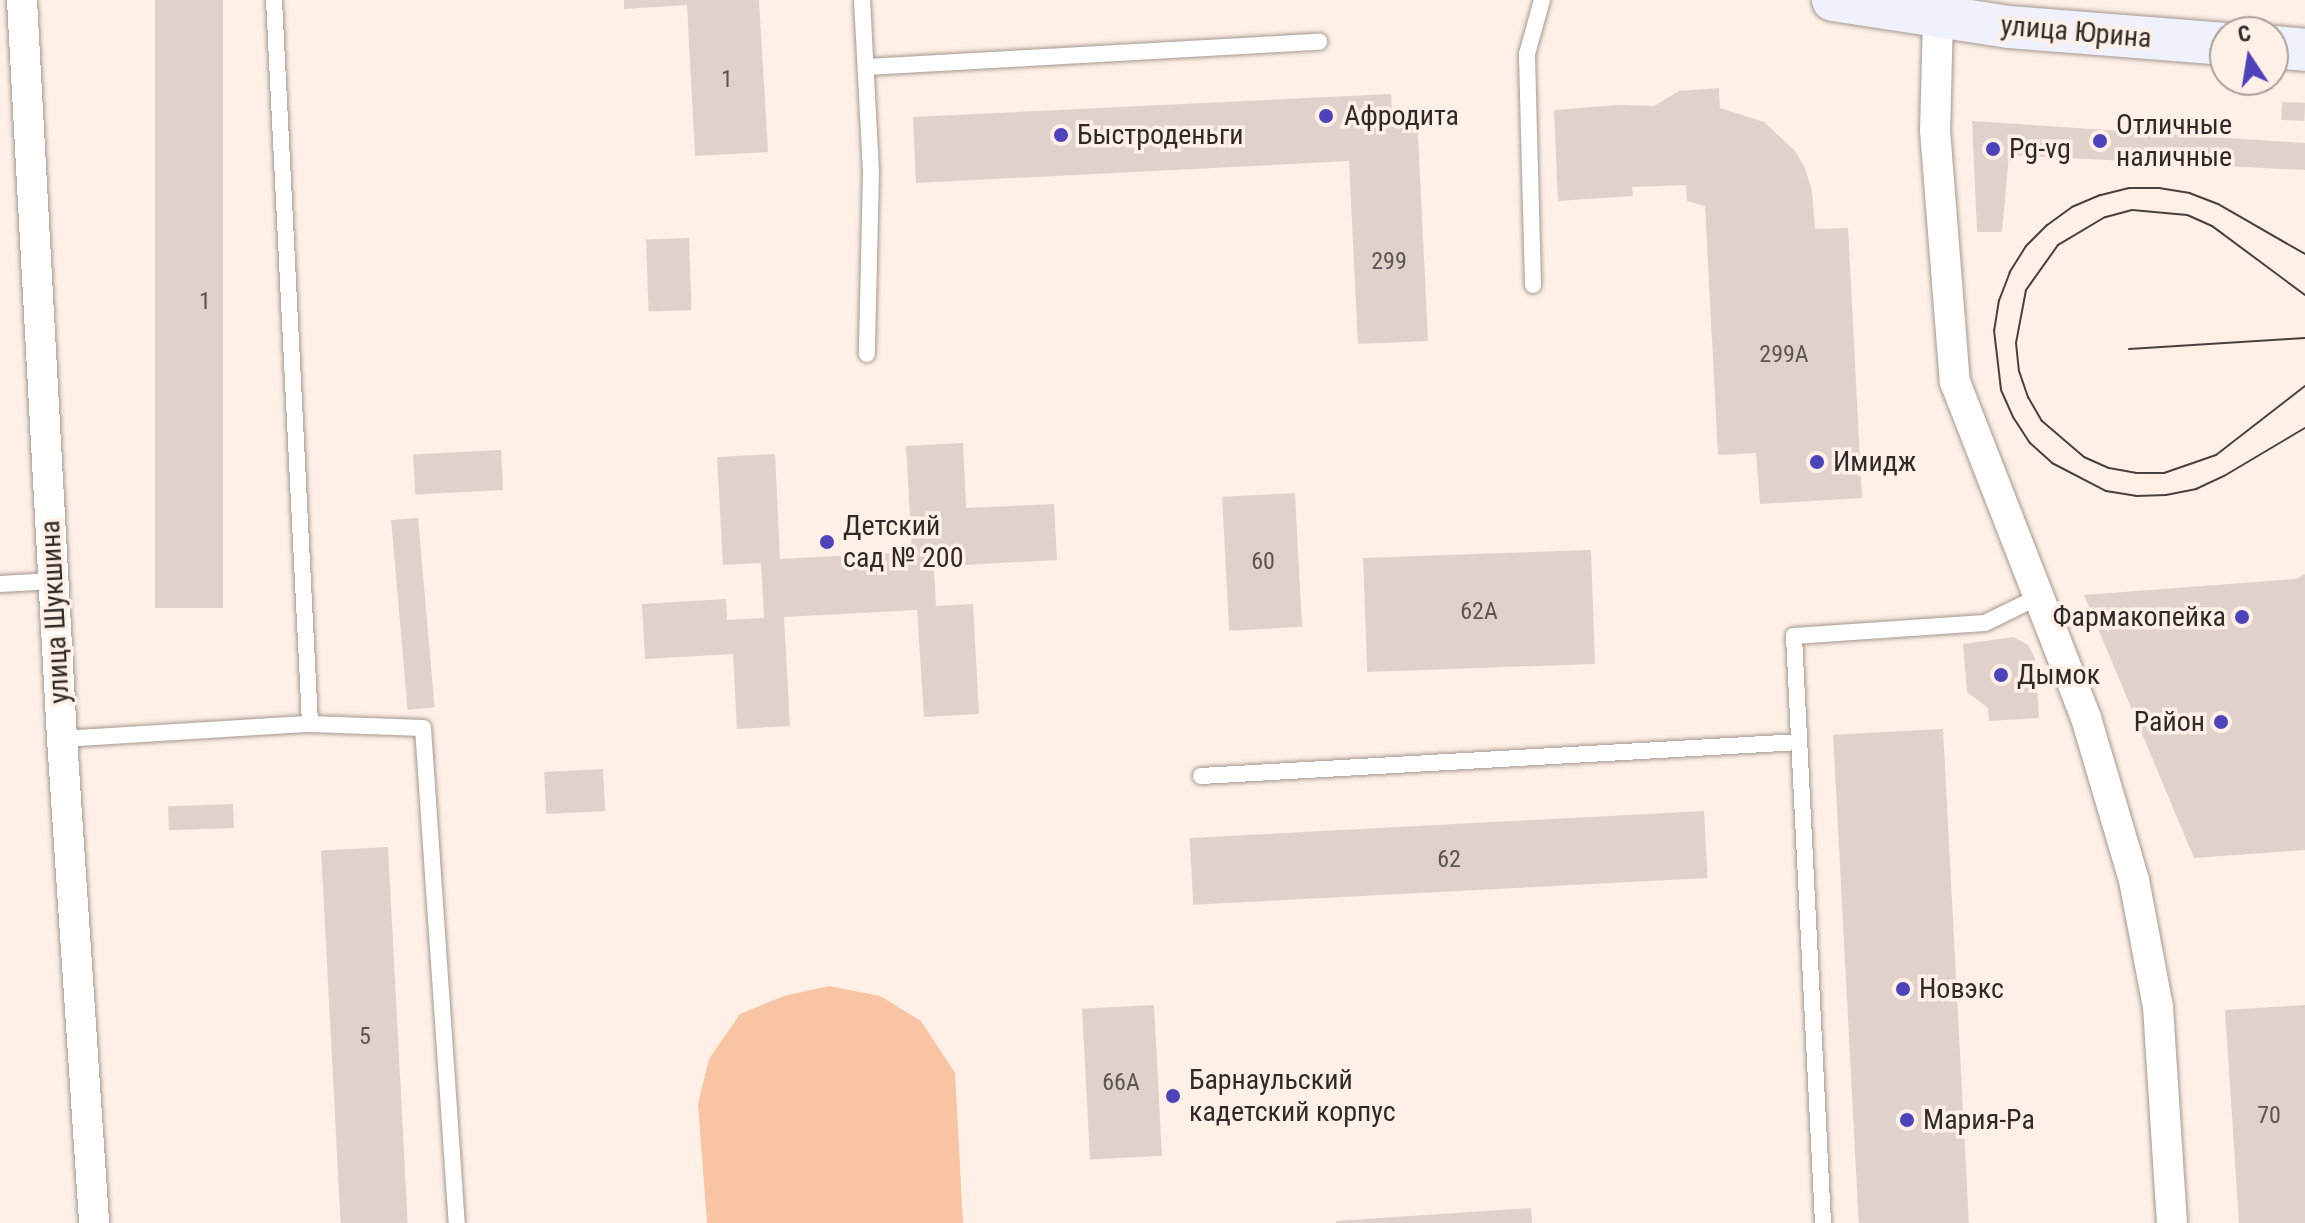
<!DOCTYPE html>
<html>
<head>
<meta charset="utf-8">
<style>
	body { margin:0 }
	#map { position:relative; width:2305px; height:1223px; overflow:hidden; background:#fef0e7; font-family:"Roboto Condensed",sans-serif }
	div>[style] { position:absolute }
	.green>* { inset:0; background:#f9c4a4 }
	.building>* { inset:0; background:#e0d2ca; transform-origin:0 0 }
	.roads { filter:drop-shadow(0 0 2px #a59890) drop-shadow(0 0 2px #a59890) }
	.lane>* { height:16px; margin:-8px; padding:0 8px; transform-origin:8px; border-radius:8px; background:#fff }
	.street>* { height:30px; margin:-15px; padding:0 15px; transform-origin:15px; border-radius:15px; background:#fff }
	.secondary>* { height:42px; margin:-21px; padding:0 21px; transform-origin:21px; border-radius:21px; background:#eff1fd }
	.tram>* { height:2px; margin:-1px; padding:0 1px; transform-origin:1px; border-radius:1px; background:#47413d }
	.dots>* { width:22px; height:22px; translate:-50% -50%; box-sizing:border-box; border:4px solid #fef0e7; border-radius:50% }
	span { translate:-50% -50%; white-space:nowrap; text-align:center; line-height:1.15; -webkit-text-stroke:7px #fef0e7; paint-order:stroke }
	.number-label { font-size:24px; color:#5b5450 }
	.number-label span { -webkit-text-stroke-width:0 }
	.street-label { font-size:28px; color:#2f2a27 }
	.poi-label { font-size:28px; color:#2f2a27 }
	.left { translate:0 -50%; text-align:left }
	.right { translate:-100% -50%; text-align:right }
	.north { position:absolute; left:2209px; top:16px; width:80px; height:80px; box-sizing:border-box; background:#fef0e7; border:2px solid #aba19a; border-radius:50%; rotate:348deg; font-size:22px; font-weight:700; line-height:32px; text-align:center; color:#2f2a27 }
	.north::after { content:''; display:block; margin:auto; width:28px; height:36px; background:#4e43ba; clip-path:polygon(50% 0,100% 100%,50% 72%,0 100%) }
</style>
</head>
<body>
<div id="map">
	<div class="green">
		<div style="clip-path:polygon(829px 986px,880px 996px,921px 1021px,955px 1073px,963px 1223px,707px 1223px,698px 1104px,709px 1059px,740px 1014px,784px 996px)"></div>
	</div>
	<div class="building">
		<div style="left:155px;top:0;width:68px;height:608px"></div>
		<div style="clip-path:polygon(624px 0,759px 0,768px 152px,695px 156px,687px 5px,624px 9px)"></div>
		<div style="clip-path:polygon(1719px 88px,1720px 108px,1764px 122px,1795px 151px,1805px 168px,1812px 191px,1815px 229px,1848px 228px,1862px 498px,1760px 504px,1756px 453px,1718px 455px,1705px 206px,1687px 201px,1686px 185px,1632px 187px,1633px 196px,1558px 201px,1554px 110px,1619px 105px,1654px 106px,1679px 91px)"></div>
		<div style="clip-path:polygon(1391px 94px,1392px 117px,1417px 116px,1428px 341px,1358px 344px,1349px 161px,916px 183px,913px 117px)"></div>
		<div style="left:2282px;top:102px;width:23px;height:18px;rotate:2deg"></div>
		<div style="clip-path:polygon(1972px 121px,2305px 143px,2305px 170px,2009px 155px,2002px 232px,1977px 232px)"></div>
		<div style="left:689px;top:238px;width:72px;height:43px;rotate:88deg"></div>
		<div style="clip-path:polygon(963px 443px,966px 508px,1054px 504px,1057px 560px,965px 565px,964px 554px,933px 555px,936px 606px,973px 604px,979px 714px,924px 717px,917px 610px,784px 617px,790px 726px,737px 729px,733px 654px,645px 659px,642px 604px,726px 599px,727px 620px,764px 618px,761px 563px,723px 565px,717px 457px,775px 454px,780px 559px,912px 552px,906px 446px)"></div>
		<div style="left:501px;top:450px;width:40px;height:88px;rotate:87deg"></div>
		<div style="left:1295px;top:493px;width:134px;height:73px;rotate:87deg"></div>
		<div style="left:418px;top:518px;width:190px;height:27px;rotate:85deg"></div>
		<div style="left:1591px;top:550px;width:114px;height:228px;rotate:88deg"></div>
		<div style="clip-path:polygon(2305px 574px,2305px 850px,2194px 858px,2084px 595px,2296px 579px)"></div>
		<div style="clip-path:polygon(2014px 637px,2028px 645px,2035px 658px,2039px 718px,1989px 721px,1988px 708px,1967px 692px,1963px 644px)"></div>
		<div style="left:1943px;top:729px;width:495px;height:110px;rotate:87deg"></div>
		<div style="left:603px;top:769px;width:42px;height:59px;rotate:87deg"></div>
		<div style="left:233px;top:804px;width:24px;height:65px;rotate:88deg"></div>
		<div style="left:1704px;top:811px;width:67px;height:515px;rotate:87deg"></div>
		<div style="left:388px;top:847px;width:377px;height:67px;rotate:87deg"></div>
		<div style="left:1154px;top:1005px;width:151px;height:72px;rotate:87deg"></div>
		<div style="clip-path:polygon(2305px 1005px,2305px 1223px,2239px 1223px,2225px 1010px)"></div>
		<div style="clip-path:polygon(1531px 1208px,1532px 1223px,1336px 1223px,1336px 1221px)"></div>
	</div>
	<div class="roads">
		<div class="lane">
			<div style="left:274px;top:0;width:725px;rotate:87.15deg"></div>
			<div style="left:862px;top:0;width:171px;rotate:87deg"></div>
			<div style="left:871px;top:171px;width:183px;rotate:91.3deg"></div>
			<div style="left:866px;top:67px;width:454px;rotate:-3.2deg"></div>
			<div style="left:1533px;top:285px;width:231px;rotate:-91.5deg"></div>
			<div style="left:1527px;top:54px;width:56px;rotate:-74.5deg"></div>
			<div style="left:0;top:584px;width:53px;rotate:-3.2deg"></div>
			<div style="left:62px;top:739px;width:248px;rotate:-3.5deg"></div>
			<div style="left:310px;top:724px;width:113px;rotate:2deg"></div>
			<div style="left:423px;top:728px;width:496px;rotate:86.1deg"></div>
			<div style="left:1201px;top:776px;width:599px;rotate:-3.25deg"></div>
			<div style="left:1823px;top:1223px;width:588px;rotate:-92.83deg"></div>
			<div style="left:1794px;top:636px;width:191px;rotate:-3.9deg"></div>
			<div style="left:1985px;top:623px;width:61px;rotate:-26.1deg"></div>
		</div>
		<div class="street">
			<div style="left:22px;top:0;width:740px;rotate:86.9deg"></div>
			<div style="left:62px;top:739px;width:485px;rotate:86.2deg"></div>
			<div style="left:1938px;top:18px;width:112px;rotate:91.5deg"></div>
			<div style="left:1935px;top:130px;width:253px;rotate:85.5deg"></div>
			<div style="left:1955px;top:382px;width:361px;rotate:68.7deg"></div>
			<div style="left:2086px;top:718px;width:169px;rotate:73.5deg"></div>
			<div style="left:2134px;top:880px;width:129px;rotate:79.3deg"></div>
			<div style="left:2158px;top:1007px;width:216px;rotate:86.3deg"></div>
		</div>
		<div class="secondary">
			<div style="left:1833px;top:0;width:178px;rotate:8.7deg"></div>
			<div style="left:2009px;top:27px;width:217px;rotate:4.5deg"></div>
			<div style="left:2273px;top:47px;width:32px;rotate:5deg"></div>
		</div>
	</div>
	<div class="tram">
		<div style="left:2305px;top:254px;width:100px;rotate:-150.1deg"></div>
		<div style="left:2218px;top:204px;width:30px;rotate:-159deg"></div>
		<div style="left:2190px;top:193px;width:30px;rotate:-171deg"></div>
		<div style="left:2160px;top:188px;width:31px;rotate:180deg"></div>
		<div style="left:2129px;top:188px;width:30px;rotate:166deg"></div>
		<div style="left:2100px;top:195px;width:30px;rotate:157deg"></div>
		<div style="left:2072px;top:207px;width:31px;rotate:144deg"></div>
		<div style="left:2047px;top:225px;width:30px;rotate:135deg"></div>
		<div style="left:2026px;top:246px;width:31px;rotate:122deg"></div>
		<div style="left:2010px;top:272px;width:30px;rotate:111deg"></div>
		<div style="left:1999px;top:300px;width:30px;rotate:99deg"></div>
		<div style="left:1994px;top:330px;width:60px;rotate:83.3deg"></div>
		<div style="left:2001px;top:390px;width:30px;rotate:66deg"></div>
		<div style="left:2013px;top:417px;width:31px;rotate:57deg"></div>
		<div style="left:2030px;top:443px;width:30px;rotate:42deg"></div>
		<div style="left:2052px;top:463px;width:61px;rotate:27.4deg"></div>
		<div style="left:2106px;top:491px;width:30px;rotate:9deg"></div>
		<div style="left:2136px;top:496px;width:30px;rotate:-2deg"></div>
		<div style="left:2166px;top:495px;width:31px;rotate:-11deg"></div>
		<div style="left:2196px;top:489px;width:31px;rotate:-25deg"></div>
		<div style="left:2224px;top:476px;width:94px;rotate:-30.7deg"></div>
		<div style="left:2305px;top:295px;width:116px;rotate:-143.4deg"></div>
		<div style="left:2212px;top:226px;width:27px;rotate:-156deg"></div>
		<div style="left:2187px;top:215px;width:55px;rotate:-174.8deg"></div>
		<div style="left:2132px;top:210px;width:28px;rotate:165deg"></div>
		<div style="left:2105px;top:217px;width:55px;rotate:149.2deg"></div>
		<div style="left:2058px;top:245px;width:55px;rotate:125.4deg"></div>
		<div style="left:2026px;top:290px;width:54px;rotate:100.7deg"></div>
		<div style="left:2016px;top:343px;width:28px;rotate:84deg"></div>
		<div style="left:2019px;top:371px;width:28px;rotate:71deg"></div>
		<div style="left:2028px;top:397px;width:28px;rotate:60deg"></div>
		<div style="left:2042px;top:421px;width:55px;rotate:40.6deg"></div>
		<div style="left:2084px;top:457px;width:27px;rotate:24deg"></div>
		<div style="left:2109px;top:468px;width:27px;rotate:10deg"></div>
		<div style="left:2136px;top:473px;width:28px"></div>
		<div style="left:2164px;top:473px;width:55px;rotate:-19.1deg"></div>
		<div style="left:2216px;top:455px;width:113px;rotate:-37.8deg"></div>
		<div style="left:2129px;top:349px;width:176px;rotate:-3.6deg"></div>
	</div>
	<div class="dots">
		<div style="left:1326px;top:116px;background:#4e43ba"></div>
		<div style="left:1061px;top:135px;background:#4e43ba"></div>
		<div style="left:2100px;top:141px;background:#4e43ba"></div>
		<div style="left:1993px;top:149px;background:#4e43ba"></div>
		<div style="left:1817px;top:462px;background:#4e43ba"></div>
		<div style="left:827px;top:542px;background:#4e43ba"></div>
		<div style="left:2242px;top:617px;background:#4e43ba"></div>
		<div style="left:2001px;top:675px;background:#4e43ba"></div>
		<div style="left:2221px;top:722px;background:#4e43ba"></div>
		<div style="left:1903px;top:989px;background:#4e43ba"></div>
		<div style="left:1173px;top:1096px;background:#4e43ba"></div>
		<div style="left:1907px;top:1120px;background:#4e43ba"></div>
	</div>
	<div class="number-label">
		<span style="left:727px;top:80px">1</span>
		<span style="left:1389px;top:262px">299</span>
		<span style="left:205px;top:302px">1</span>
		<span style="left:1784px;top:355px">299А</span>
		<span style="left:1263px;top:562px">60</span>
		<span style="left:1479px;top:612px">62А</span>
		<span style="left:1449px;top:860px">62</span>
		<span style="left:365px;top:1037px">5</span>
		<span style="left:1121px;top:1083px">66А</span>
		<span style="left:2269px;top:1116px">70</span>
	</div>
	<div class="street-label">
		<span style="left:2076px;top:32px;rotate:5deg">улица Юрина</span>
		<span style="left:55px;top:612px;rotate:-93deg">улица Шукшина</span>
	</div>
	<div class="poi-label">
		<span class="left" style="left:1344px;top:116px">Афродита</span>
		<span class="left" style="left:2116px;top:141px">Отличные<br>наличные</span>
		<span class="left" style="left:1077px;top:135px">Быстроденьги</span>
		<span class="left" style="left:2009px;top:149px">Pg-vg</span>
		<span class="left" style="left:1833px;top:462px">Имидж</span>
		<span class="left" style="left:843px;top:542px">Детский<br>сад № 200</span>
		<span class="right" style="left:2226px;top:617px">Фармакопейка</span>
		<span class="left" style="left:2017px;top:675px">Дымок</span>
		<span class="right" style="left:2205px;top:722px">Район</span>
		<span class="left" style="left:1919px;top:989px">Новэкс</span>
		<span class="left" style="left:1189px;top:1096px">Барнаульский<br>кадетский корпус</span>
		<span class="left" style="left:1923px;top:1120px">Мария-Ра</span>
	</div>
	<div class="north">С</div>
</div>
</body>
</html>
